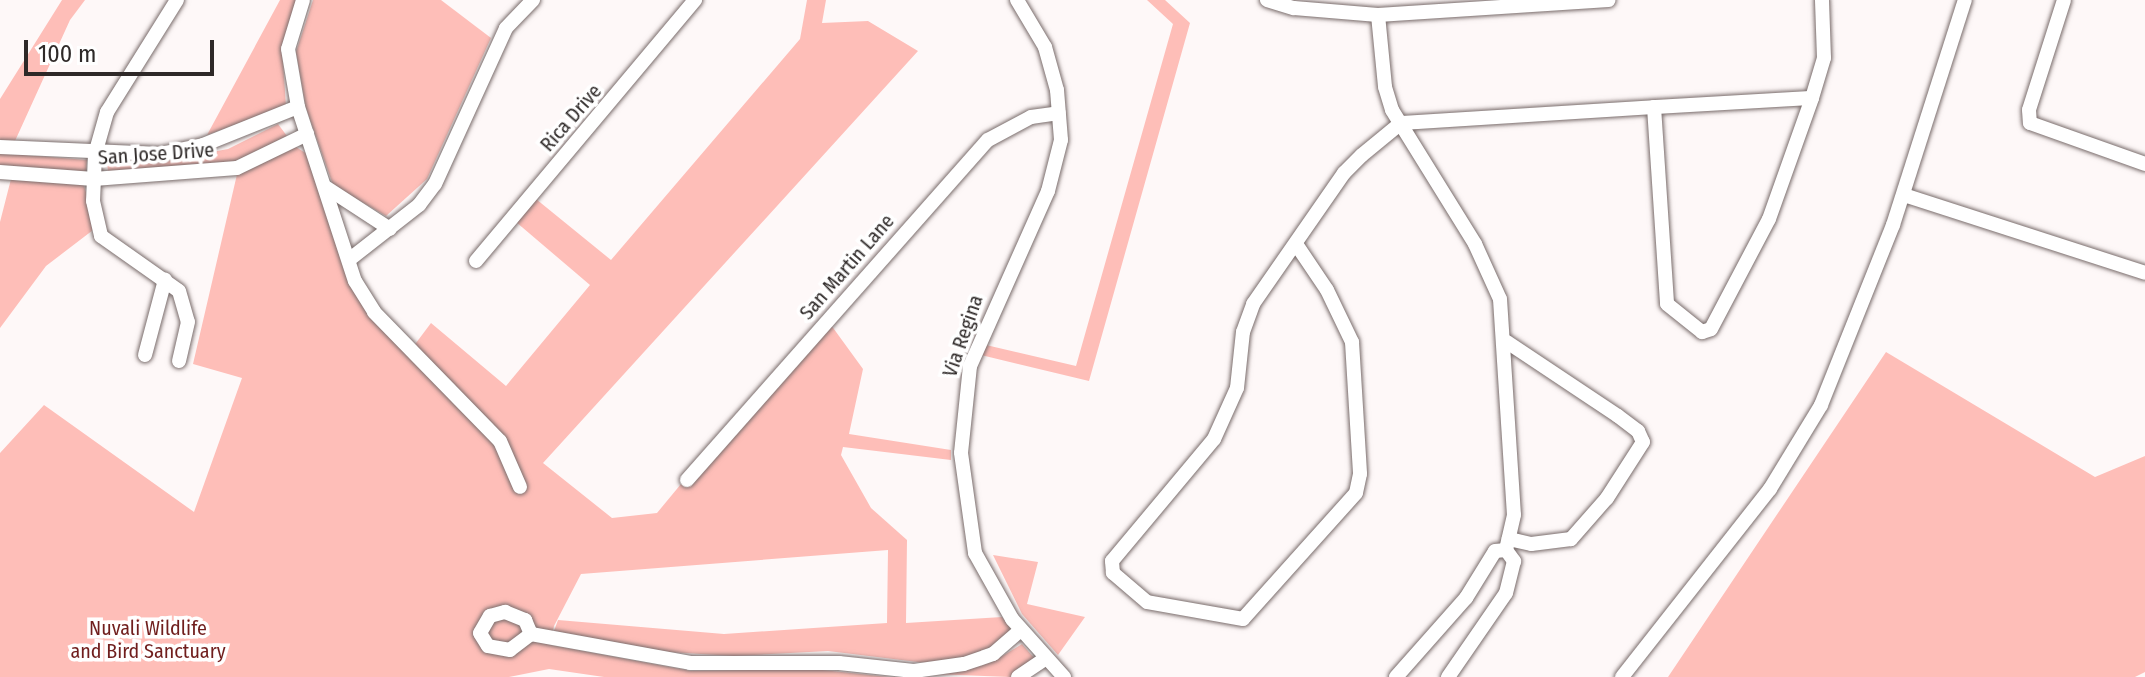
<!DOCTYPE html>
<html>
<head>
<meta charset="utf-8">
<style>
	body { margin:0 }
	#map { position:relative; width:2145px; height:677px; overflow:hidden; background:#fef8f8; font-family:"Fira Sans Condensed",sans-serif }
	div>[style] { position:absolute }
	.green>* { inset:0; background:#febeb8 }
	.roads { filter:drop-shadow(0 0 2px #796c6b) drop-shadow(0 0 2px #796c6b) }
	.minor>* { height:14px; margin:-7px; padding:0 7px; transform-origin:7px; border-radius:7px; background:#fff }
	span { translate:-50% -50%; white-space:nowrap; text-align:center; line-height:1.15; -webkit-text-stroke:7px #fff; paint-order:stroke }
	.street-label { font-size:20px; color:#2e2928 }
	.park-label { font-size:20px; color:#701e1d }
	.scale { position:absolute; left:24px; top:40px; width:190px; height:36px; box-sizing:border-box; border:4px solid #2e2928; border-top:0; padding-left:10px; font-size:24px; line-height:28px; white-space:nowrap; color:#2e2928; -webkit-text-stroke:6px #fff; paint-order:stroke }
</style>
</head>
<body>
<div id="map">
	<div class="green">
		<div style="clip-path:polygon(62px 0,85px 0,70px 20px,15px 141px,0 141px,0 99px)"></div>
		<div style="clip-path:polygon(280px 0,298px 0,282px 47px,286px 106px,207px 135px)"></div>
		<div style="clip-path:polygon(313px 0,441px 0,491px 38px,427px 179px,386px 216px,333px 185px,306px 108px,296px 52px)"></div>
		<div style="clip-path:polygon(807px 0,826px 0,822px 23px,868px 21px,918px 51px,543px 463px,612px 518px,657px 513px,681px 484px,687px 487px,831px 325px,863px 369px,849px 434px,951px 450px,951px 460px,843px 447px,841px 455px,871px 508px,907px 540px,906px 623px,1002px 617px,1013px 632px,989px 649px,942px 665px,828px 651px,734px 656px,668px 652px,554px 631px,558px 620px,724px 634px,887px 623px,888px 550px,581px 574px,554px 626px,550px 645px,691px 671px,813px 669px,889px 677px,604px 677px,549px 669px,509px 677px,0 677px,0 453px,44px 405px,194px 512px,242px 378px,193px 364px,238px 170px,293px 145px,307px 154px,352px 285px,407px 355px,431px 323px,506px 386px,590px 285px,516px 222px,536px 199px,611px 260px,800px 39px)"></div>
		<div style="clip-path:polygon(1147px 0,1165px 0,1190px 23px,1089px 381px,981px 355px,986px 345px,1076px 366px,1173px 24px)"></div>
		<div style="clip-path:polygon(278px 124px,287px 136px,234px 162px,108px 172px,107px 161px,153px 163px,228px 149px)"></div>
		<div style="clip-path:polygon(0 153px,87px 160px,86px 172px,0 167px)"></div>
		<div style="clip-path:polygon(11px 179px,83px 183px,97px 227px,46px 266px,0 328px,0 222px)"></div>
		<div style="clip-path:polygon(1886px 352px,2095px 477px,2145px 456px,2145px 672px,2135px 677px,1668px 677px)"></div>
		<div style="clip-path:polygon(993px 555px,1038px 562px,1027px 604px,1085px 617px,1058px 655px,1022px 614px)"></div>
		<div style="clip-path:polygon(1022px 644px,1035px 659px,1010px 677px,933px 674px,994px 661px)"></div>
	</div>
	<div class="roads">
		<div class="minor">
			<div style="left:177px;top:0;width:132px;rotate:122deg"></div>
			<div style="left:107px;top:112px;width:44px;rotate:105.9deg"></div>
			<div style="left:95px;top:154px;width:47px;rotate:92.4deg"></div>
			<div style="left:93px;top:201px;width:36px;rotate:77deg"></div>
			<div style="left:101px;top:236px;width:95px;rotate:35.2deg"></div>
			<div style="left:179px;top:291px;width:32px;rotate:74deg"></div>
			<div style="left:188px;top:322px;width:40px;rotate:103deg"></div>
			<div style="left:303px;top:0;width:51px;rotate:107deg"></div>
			<div style="left:288px;top:49px;width:59px;rotate:80.2deg"></div>
			<div style="left:298px;top:107px;width:183px;rotate:71.9deg"></div>
			<div style="left:355px;top:281px;width:36px;rotate:58deg"></div>
			<div style="left:374px;top:312px;width:180px;rotate:45.7deg"></div>
			<div style="left:500px;top:441px;width:50px;rotate:66.5deg"></div>
			<div style="left:1017px;top:0;width:55px;rotate:59.2deg"></div>
			<div style="left:1045px;top:47px;width:45px;rotate:74.4deg"></div>
			<div style="left:1057px;top:90px;width:50px;rotate:85.4deg"></div>
			<div style="left:1061px;top:140px;width:53px;rotate:104.3deg"></div>
			<div style="left:1048px;top:191px;width:192px;rotate:114deg"></div>
			<div style="left:970px;top:366px;width:87px;rotate:95.9deg"></div>
			<div style="left:961px;top:453px;width:101px;rotate:82deg"></div>
			<div style="left:975px;top:553px;width:76px;rotate:60.7deg"></div>
			<div style="left:1012px;top:619px;width:78px;rotate:48.1deg"></div>
			<div style="left:1267px;top:0;width:28px;rotate:17deg"></div>
			<div style="left:1294px;top:8px;width:84px;rotate:4.8deg"></div>
			<div style="left:1378px;top:15px;width:231px;rotate:-3.7deg"></div>
			<div style="left:2064px;top:0;width:115px;rotate:107.7deg"></div>
			<div style="left:2029px;top:110px;width:13px;rotate:86deg"></div>
			<div style="left:2030px;top:123px;width:122px;rotate:19.6deg"></div>
			<div style="left:1378px;top:15px;width:72px;rotate:84.4deg"></div>
			<div style="left:1385px;top:87px;width:24px;rotate:73deg"></div>
			<div style="left:1392px;top:110px;width:158px;rotate:58.2deg"></div>
			<div style="left:1475px;top:244px;width:60px;rotate:65.6deg"></div>
			<div style="left:1500px;top:299px;width:216px;rotate:86.3deg"></div>
			<div style="left:1514px;top:515px;width:36px;rotate:103deg"></div>
			<div style="left:1654px;top:107px;width:158px;rotate:-3.3deg"></div>
			<div style="left:0;top:147px;width:160px;rotate:2.5deg"></div>
			<div style="left:160px;top:154px;width:44px;rotate:-11.8deg"></div>
			<div style="left:203px;top:145px;width:102px;rotate:-21.8deg"></div>
			<div style="left:0;top:172px;width:94px;rotate:4.3deg"></div>
			<div style="left:94px;top:179px;width:143px;rotate:-4.4deg"></div>
			<div style="left:237px;top:168px;width:78px;rotate:-25.9deg"></div>
			<div style="left:327px;top:188px;width:75px;rotate:33.1deg"></div>
			<div style="left:1904px;top:195px;width:253px;rotate:17.9deg"></div>
			<div style="left:1296px;top:244px;width:55px;rotate:56deg"></div>
			<div style="left:1327px;top:290px;width:58px;rotate:64.3deg"></div>
			<div style="left:1352px;top:342px;width:132px;rotate:86.5deg"></div>
			<div style="left:1360px;top:474px;width:19px;rotate:102deg"></div>
			<div style="left:1356px;top:493px;width:169px;rotate:131.9deg"></div>
			<div style="left:1243px;top:619px;width:97px;rotate:-170deg"></div>
			<div style="left:1147px;top:602px;width:45px;rotate:-139.5deg"></div>
			<div style="left:1113px;top:573px;width:12px;rotate:-95deg"></div>
			<div style="left:1112px;top:561px;width:159px;rotate:-50.1deg"></div>
			<div style="left:1214px;top:439px;width:56px;rotate:-65.7deg"></div>
			<div style="left:1237px;top:388px;width:56px;rotate:-83.9deg"></div>
			<div style="left:1243px;top:332px;width:30px;rotate:-70deg"></div>
			<div style="left:1253px;top:304px;width:160px;rotate:-55.2deg"></div>
			<div style="left:1344px;top:173px;width:25px;rotate:-45deg"></div>
			<div style="left:1362px;top:155px;width:50px;rotate:-39.4deg"></div>
			<div style="left:1401px;top:123px;width:254px;rotate:-3.6deg"></div>
			<div style="left:1654px;top:107px;width:197px;rotate:86.2deg"></div>
			<div style="left:1667px;top:304px;width:45px;rotate:38.7deg"></div>
			<div style="left:1702px;top:332px;width:9px;rotate:-18deg"></div>
			<div style="left:1711px;top:329px;width:124px;rotate:-62.2deg"></div>
			<div style="left:1769px;top:219px;width:128px;rotate:-70.4deg"></div>
			<div style="left:1812px;top:98px;width:42px;rotate:-73.3deg"></div>
			<div style="left:1824px;top:58px;width:58px;rotate:-92deg"></div>
			<div style="left:350px;top:259px;width:88px;rotate:-38deg"></div>
			<div style="left:419px;top:205px;width:26px;rotate:-53deg"></div>
			<div style="left:435px;top:184px;width:171px;rotate:-65.5deg"></div>
			<div style="left:506px;top:28px;width:39px;rotate:-46deg"></div>
			<div style="left:476px;top:261px;width:341px;rotate:-50deg"></div>
			<div style="left:1507px;top:342px;width:133px;rotate:33.7deg"></div>
			<div style="left:1618px;top:416px;width:25px;rotate:37deg"></div>
			<div style="left:1638px;top:431px;width:12px;rotate:66deg"></div>
			<div style="left:1643px;top:442px;width:67px;rotate:122.7deg"></div>
			<div style="left:1607px;top:498px;width:55px;rotate:131.3deg"></div>
			<div style="left:1571px;top:539px;width:40px;rotate:172.9deg"></div>
			<div style="left:1531px;top:544px;width:23px;rotate:-167deg"></div>
			<div style="left:145px;top:355px;width:78px;rotate:-75.1deg"></div>
			<div style="left:687px;top:480px;width:454px;rotate:-48.5deg"></div>
			<div style="left:988px;top:140px;width:49px;rotate:-28.1deg"></div>
			<div style="left:1031px;top:117px;width:28px;rotate:-8deg"></div>
			<div style="left:505px;top:612px;width:22px;rotate:22deg"></div>
			<div style="left:525px;top:620px;width:15px;rotate:67deg"></div>
			<div style="left:531px;top:634px;width:26px;rotate:143deg"></div>
			<div style="left:510px;top:650px;width:22px;rotate:-170deg"></div>
			<div style="left:488px;top:646px;width:15px;rotate:-122deg"></div>
			<div style="left:480px;top:633px;width:20px;rotate:-60deg"></div>
			<div style="left:490px;top:616px;width:16px;rotate:-15deg"></div>
			<div style="left:531px;top:634px;width:162px;rotate:10.3deg"></div>
			<div style="left:690px;top:663px;width:149px"></div>
			<div style="left:839px;top:663px;width:75px;rotate:6.1deg"></div>
			<div style="left:914px;top:671px;width:50px;rotate:-8deg"></div>
			<div style="left:964px;top:664px;width:31px;rotate:-19deg"></div>
			<div style="left:993px;top:654px;width:37px;rotate:-41deg"></div>
			<div style="left:1018px;top:677px;width:32px;rotate:-34deg"></div>
			<div style="left:1396px;top:677px;width:106px;rotate:-48.5deg"></div>
			<div style="left:1466px;top:598px;width:55px;rotate:-58.3deg"></div>
			<div style="left:1495px;top:551px;width:11px;rotate:-5deg"></div>
			<div style="left:1506px;top:550px;width:14px;rotate:54deg"></div>
			<div style="left:1514px;top:561px;width:33px;rotate:104deg"></div>
			<div style="left:1506px;top:593px;width:102px;rotate:124.6deg"></div>
			<div style="left:1622px;top:677px;width:239px;rotate:-51.8deg"></div>
			<div style="left:1770px;top:489px;width:98px;rotate:-58.7deg"></div>
			<div style="left:1821px;top:405px;width:194px;rotate:-68.2deg"></div>
			<div style="left:1893px;top:225px;width:236px;rotate:-72.3deg"></div>
		</div>
	</div>
	<div class="street-label">
		<span style="left:571px;top:118px;rotate:-49deg">Rica Drive</span>
		<span style="left:156px;top:154px;rotate:-4deg">San Jose Drive</span>
		<span style="left:847px;top:267px;rotate:-49deg">San Martin Lane</span>
		<span style="left:963px;top:336px;rotate:-71deg">Via Regina</span>
	</div>
	<div class="park-label">
		<span style="left:148px;top:640px">Nuvali Wildlife<br>and Bird Sanctuary</span>
	</div>
	<div class="scale">100 m</div>
</div>
</body>
</html>
